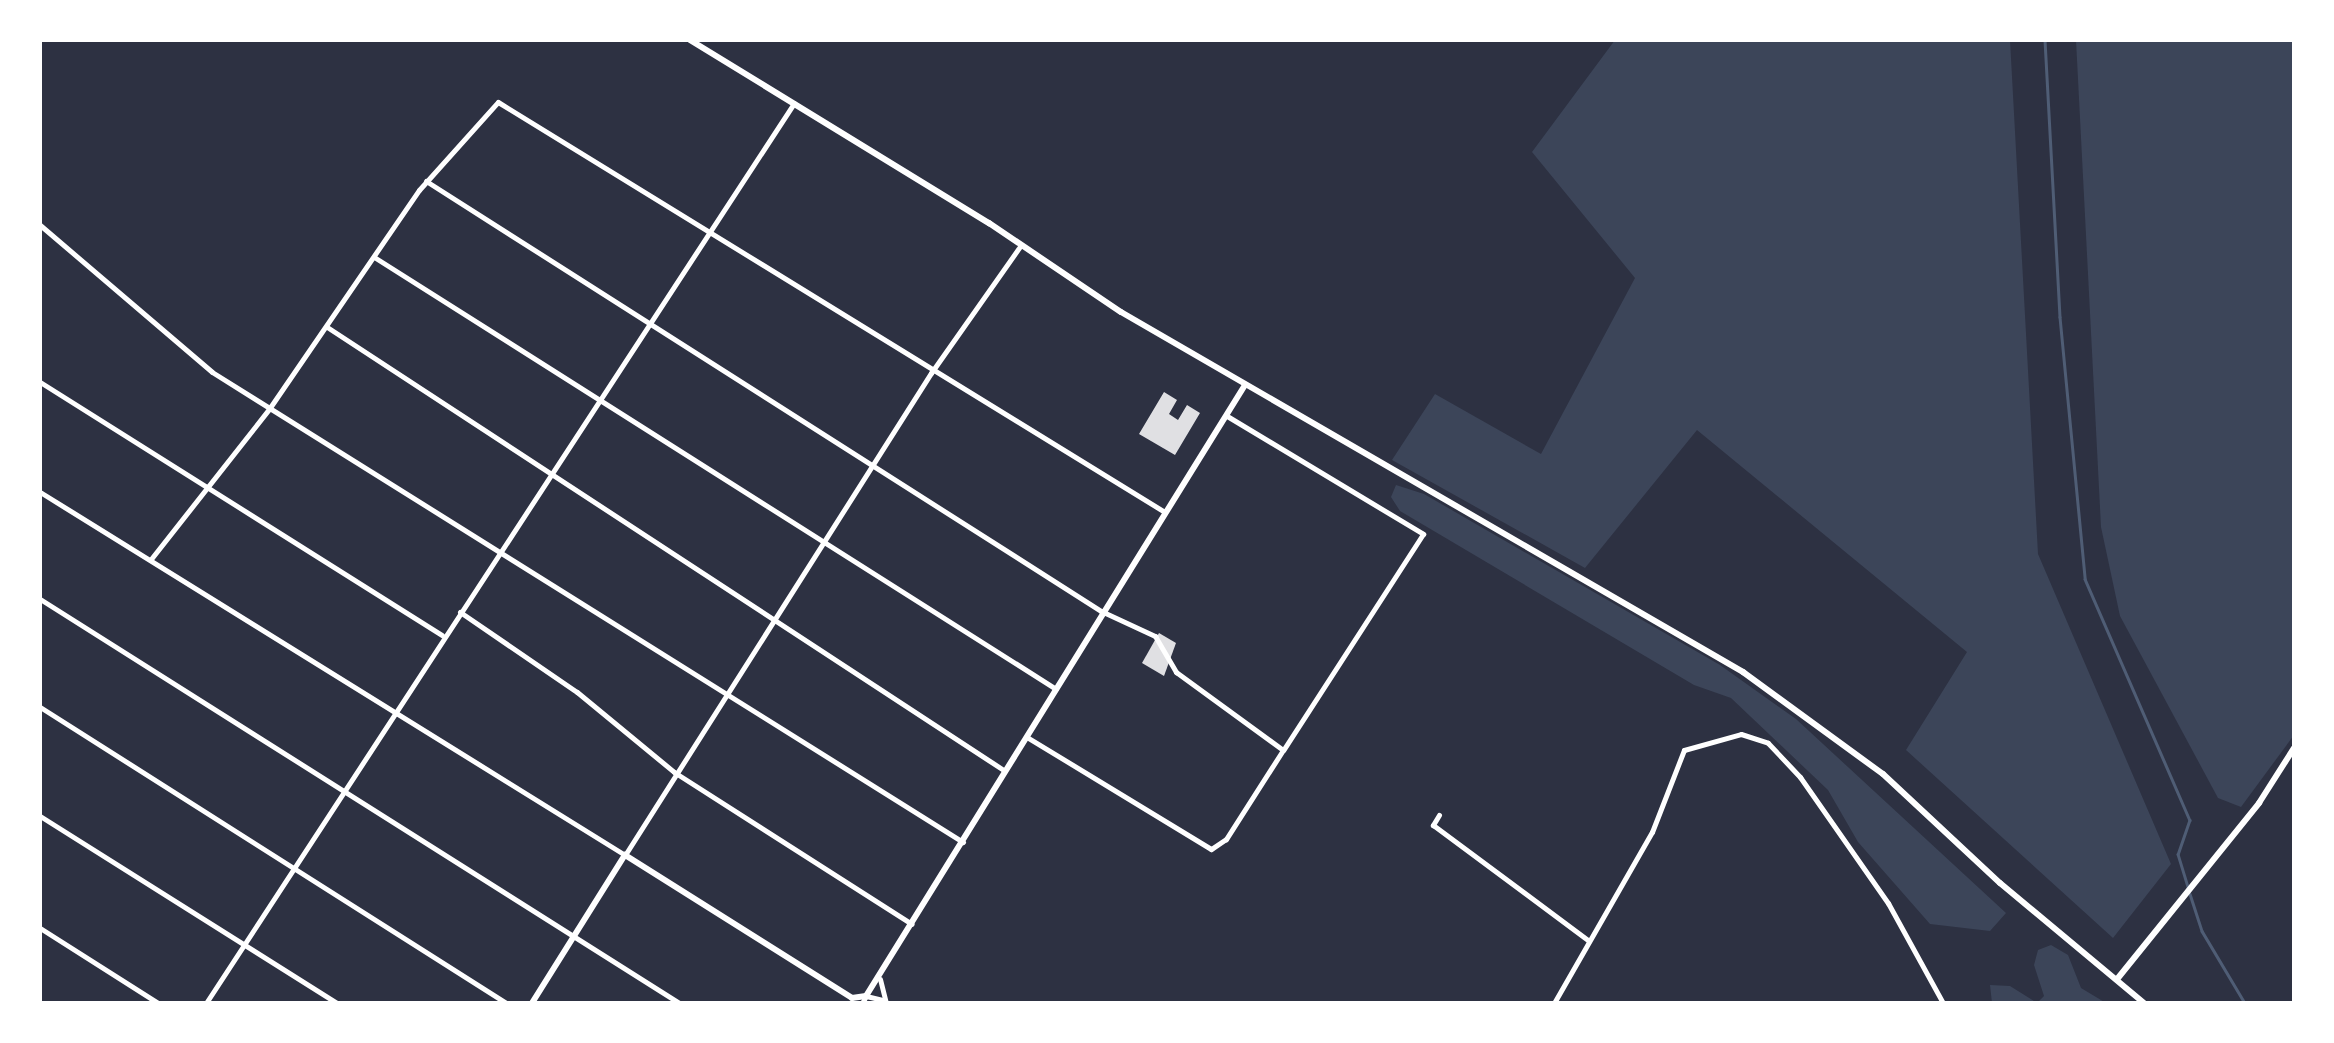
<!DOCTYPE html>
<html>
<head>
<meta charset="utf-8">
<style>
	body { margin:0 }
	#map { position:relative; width:2334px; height:1043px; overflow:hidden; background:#2d3142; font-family:"DejaVu Sans",sans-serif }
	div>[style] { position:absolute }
	.green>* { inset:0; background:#3c4559 }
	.stream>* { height:2.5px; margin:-1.25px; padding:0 1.25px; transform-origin:1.25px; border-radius:1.25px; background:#4f5d75 }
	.building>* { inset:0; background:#e0e0e3 }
	.minor>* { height:5px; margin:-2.5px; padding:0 2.5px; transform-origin:2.5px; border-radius:2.5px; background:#fff }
	.tertiary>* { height:6px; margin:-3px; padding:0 3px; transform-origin:3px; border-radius:3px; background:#fff }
	.secondary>* { height:6px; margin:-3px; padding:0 3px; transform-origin:3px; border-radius:3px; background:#fff }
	span { translate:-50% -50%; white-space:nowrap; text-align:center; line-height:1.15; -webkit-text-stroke:8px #fff; paint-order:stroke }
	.frame { position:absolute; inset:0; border:42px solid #fff; pointer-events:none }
</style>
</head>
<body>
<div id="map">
	<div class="green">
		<div style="clip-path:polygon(1615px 40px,2010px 40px,2038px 554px,2171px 864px,2113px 938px,1906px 750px,1967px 652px,1697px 430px,1585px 568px,1392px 460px,1435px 394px,1541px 454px,1635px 278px,1532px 152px)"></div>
		<div style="clip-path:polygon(2076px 40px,2294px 40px,2294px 735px,2241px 807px,2218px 798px,2120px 616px,2101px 527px)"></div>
		<div style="clip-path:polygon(1396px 485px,1424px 494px,1720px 665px,1796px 719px,2006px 913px,1990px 931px,1930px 924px,1858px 842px,1828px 790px,1731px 698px,1694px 685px,1400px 511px,1391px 497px)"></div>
		<div style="clip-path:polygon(2051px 945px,2068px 955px,2081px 988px,2106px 1003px,1992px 1003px,1990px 985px,2010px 986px,2037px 1003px,2044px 996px,2034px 965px,2038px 950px)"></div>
	</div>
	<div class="stream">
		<div style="left:2045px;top:40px;width:277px;rotate:86.9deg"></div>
		<div style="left:2060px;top:317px;width:263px;rotate:84.5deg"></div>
		<div style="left:2085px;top:579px;width:263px;rotate:66.5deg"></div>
		<div style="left:2190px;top:820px;width:36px;rotate:109deg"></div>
		<div style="left:2178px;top:854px;width:34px;rotate:73deg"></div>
		<div style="left:2190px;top:894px;width:39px;rotate:72deg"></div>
		<div style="left:2202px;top:931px;width:84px;rotate:59.2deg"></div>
	</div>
	<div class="building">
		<div style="clip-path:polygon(1164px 392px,1177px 400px,1169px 414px,1178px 420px,1187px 405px,1200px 413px,1175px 455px,1139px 434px)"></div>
		<div style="clip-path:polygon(1159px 633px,1176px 643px,1164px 676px,1142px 663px)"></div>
	</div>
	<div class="minor">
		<div style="left:426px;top:181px;width:800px;rotate:32.5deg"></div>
		<div style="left:1101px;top:611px;width:60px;rotate:24.8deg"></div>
		<div style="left:1155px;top:636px;width:42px;rotate:59.7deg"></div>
		<div style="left:1176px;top:672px;width:132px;rotate:36.1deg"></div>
		<div style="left:1283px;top:750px;width:106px;rotate:122.6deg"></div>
		<div style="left:1226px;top:839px;width:18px;rotate:146deg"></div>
		<div style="left:1211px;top:849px;width:215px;rotate:-148.7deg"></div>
		<div style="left:40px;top:225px;width:226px;rotate:40.5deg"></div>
		<div style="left:212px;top:372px;width:886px;rotate:32.04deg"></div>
		<div style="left:374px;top:257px;width:807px;rotate:32.35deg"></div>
		<div style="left:327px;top:327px;width:810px;rotate:33.22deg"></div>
		<div style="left:40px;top:382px;width:475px;rotate:32.2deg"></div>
		<div style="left:1227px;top:416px;width:229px;rotate:31deg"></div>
		<div style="left:1423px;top:534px;width:257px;rotate:122.9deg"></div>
		<div style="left:40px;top:492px;width:688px;rotate:31.82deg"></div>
		<div style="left:625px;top:855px;width:571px;rotate:-57.59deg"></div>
		<div style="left:931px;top:373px;width:156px;rotate:-54.9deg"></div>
		<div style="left:151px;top:559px;width:191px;rotate:-51.8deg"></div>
		<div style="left:269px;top:409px;width:265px;rotate:-55.6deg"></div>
		<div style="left:419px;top:190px;width:118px;rotate:-48.1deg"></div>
		<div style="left:498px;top:102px;width:781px;rotate:31.59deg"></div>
		<div style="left:40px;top:599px;width:756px;rotate:32.3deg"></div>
		<div style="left:460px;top:612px;width:142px;rotate:34.4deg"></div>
		<div style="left:577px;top:692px;width:126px;rotate:39.5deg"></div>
		<div style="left:674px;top:772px;width:282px;rotate:32.6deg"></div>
		<div style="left:40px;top:707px;width:552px;rotate:32.42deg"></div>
		<div style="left:1439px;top:815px;width:12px;rotate:121deg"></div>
		<div style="left:1433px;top:825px;width:194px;rotate:36.6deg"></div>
		<div style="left:40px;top:816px;width:351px;rotate:32.2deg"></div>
		<div style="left:40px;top:928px;width:140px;rotate:32.4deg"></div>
		<div style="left:880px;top:979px;width:25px;rotate:76deg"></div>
		<div style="left:206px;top:1003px;width:1075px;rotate:-56.84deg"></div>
		<div style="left:862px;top:1003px;width:8px;rotate:-60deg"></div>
		<div style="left:866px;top:996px;width:17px;rotate:13deg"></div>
		<div style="left:1554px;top:1003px;width:197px;rotate:-60.2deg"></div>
		<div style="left:1652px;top:832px;width:88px;rotate:-68.7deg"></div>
		<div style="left:1684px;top:750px;width:59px;rotate:-15.7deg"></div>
		<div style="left:1741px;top:734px;width:28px;rotate:18deg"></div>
		<div style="left:1768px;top:743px;width:47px;rotate:46.7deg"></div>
		<div style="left:1800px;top:777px;width:154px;rotate:55.1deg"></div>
		<div style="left:1888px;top:903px;width:114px;rotate:61.2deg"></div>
	</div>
	<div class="tertiary">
		<div style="left:2118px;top:978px;width:225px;rotate:-51.1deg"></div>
		<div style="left:2259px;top:803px;width:65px;rotate:-57.5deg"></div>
		<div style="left:532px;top:1003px;width:175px;rotate:-57.9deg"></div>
		<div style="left:625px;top:855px;width:268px;rotate:32.2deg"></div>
		<div style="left:852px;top:998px;width:14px;rotate:-8deg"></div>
		<div style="left:866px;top:996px;width:719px;rotate:-58.19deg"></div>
	</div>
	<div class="secondary">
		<div style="left:690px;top:40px;width:351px;rotate:31.5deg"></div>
		<div style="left:989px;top:223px;width:159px;rotate:34deg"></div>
		<div style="left:1121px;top:312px;width:719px;rotate:30.06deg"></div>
		<div style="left:1743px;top:672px;width:173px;rotate:36.1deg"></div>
		<div style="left:1883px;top:774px;width:160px;rotate:43deg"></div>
		<div style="left:2000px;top:883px;width:187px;rotate:39.8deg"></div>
	</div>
	<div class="frame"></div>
</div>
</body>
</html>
